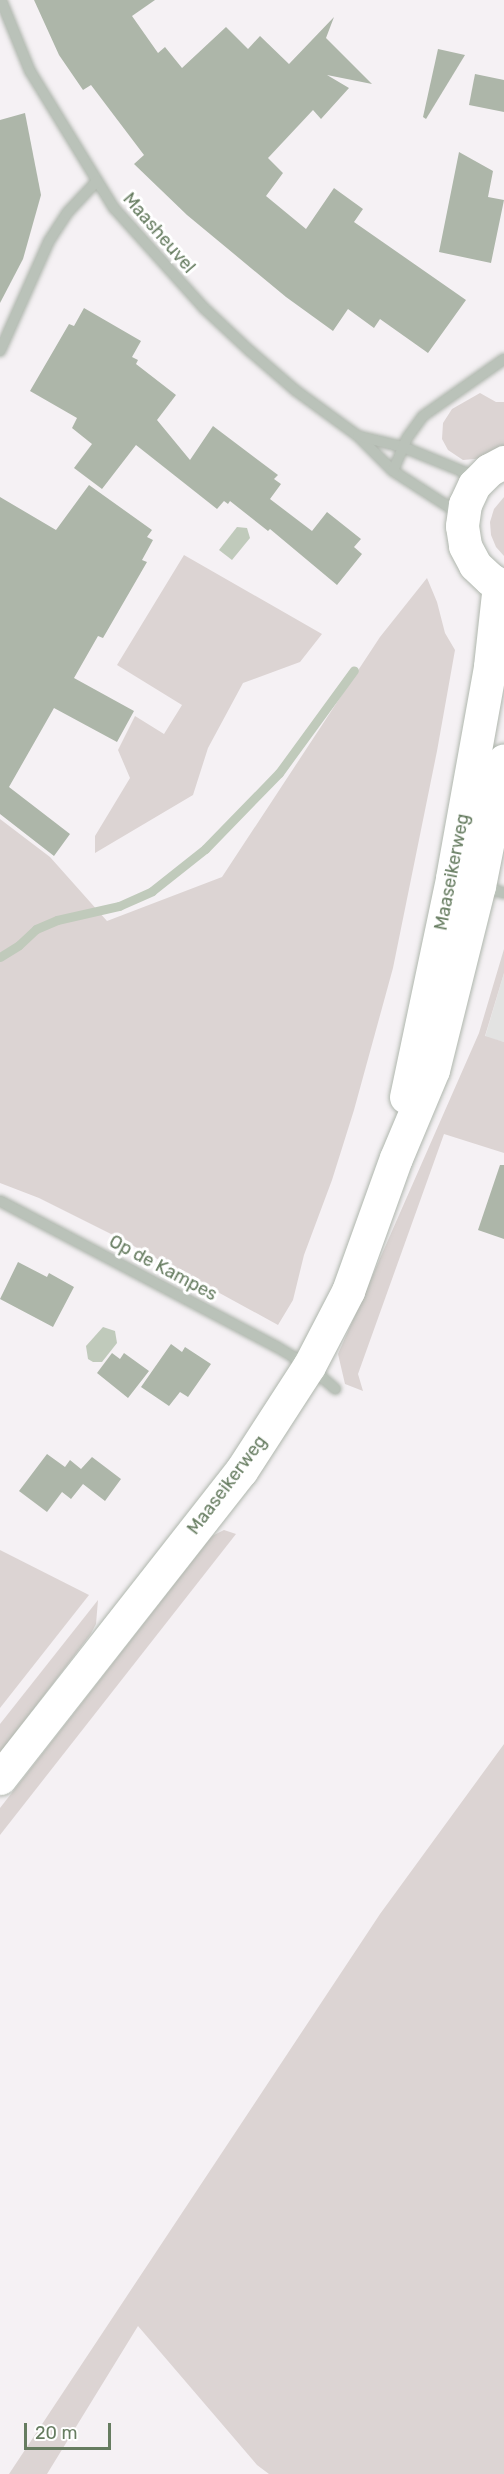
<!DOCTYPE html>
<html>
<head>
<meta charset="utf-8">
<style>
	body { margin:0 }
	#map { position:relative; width:504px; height:2474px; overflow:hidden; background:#f5f1f4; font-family:Rubik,sans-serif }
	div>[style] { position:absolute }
	.built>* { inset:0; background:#e3e3e2 }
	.green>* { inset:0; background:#dcd4d3 }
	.water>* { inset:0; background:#c0cabb }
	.stream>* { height:9px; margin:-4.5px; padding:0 4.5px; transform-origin:4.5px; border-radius:4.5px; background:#c0cabb }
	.building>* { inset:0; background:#adb6a9 }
	.roads { filter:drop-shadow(0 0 2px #afb6ad) drop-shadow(0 0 2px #afb6ad) }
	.minor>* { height:10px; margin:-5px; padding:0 5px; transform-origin:5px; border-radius:5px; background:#bac2b9 }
	.major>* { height:33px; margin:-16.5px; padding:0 16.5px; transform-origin:16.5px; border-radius:16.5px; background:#fff }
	span { translate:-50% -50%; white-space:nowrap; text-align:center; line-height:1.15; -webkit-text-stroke:6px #fff; paint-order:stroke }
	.street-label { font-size:18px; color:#667c60 }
	.scale { position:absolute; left:24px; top:2423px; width:87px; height:27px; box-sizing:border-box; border:3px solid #667c60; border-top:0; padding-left:8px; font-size:18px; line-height:21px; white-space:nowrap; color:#667c60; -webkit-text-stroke:4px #fff; paint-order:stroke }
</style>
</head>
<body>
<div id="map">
	<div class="built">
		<div style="clip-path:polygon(504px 973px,504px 1042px,485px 1037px)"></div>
	</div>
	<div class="green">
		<div style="clip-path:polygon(480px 393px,496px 402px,504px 402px,504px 447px,485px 458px,463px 460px,448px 450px,442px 439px,443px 423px,452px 409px)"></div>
		<div style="clip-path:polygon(504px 497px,504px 556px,496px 547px,491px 535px,490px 522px,494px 509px)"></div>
		<div style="clip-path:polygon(184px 555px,322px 634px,300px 662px,243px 683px,208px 748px,193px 795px,95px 853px,95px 836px,130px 778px,118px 750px,135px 716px,164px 734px,182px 705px,117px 665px)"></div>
		<div style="clip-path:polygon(427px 578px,437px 602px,445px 633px,455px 650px,437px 751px,393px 968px,354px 1110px,332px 1180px,304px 1255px,293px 1300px,278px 1325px,119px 1238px,39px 1198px,0 1183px,0 819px,50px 857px,107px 921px,222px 877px,380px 637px)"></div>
		<div style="clip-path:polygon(504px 949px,504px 973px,485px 1036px,504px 1042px,504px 1153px,444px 1134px,358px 1374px,363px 1391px,345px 1384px,338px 1354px,479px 1033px)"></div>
		<div style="clip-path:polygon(224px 1530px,236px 1534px,0 1835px,0 1808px,212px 1536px)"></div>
		<div style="clip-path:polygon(0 1550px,89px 1595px,0 1708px)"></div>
		<div style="clip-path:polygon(98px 1600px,96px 1624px,90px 1635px,0 1753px,0 1724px)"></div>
		<div style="clip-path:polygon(504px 1744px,504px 2474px,269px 2474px,257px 2465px,138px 2326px,47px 2474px,9px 2474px,380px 1914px)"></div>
	</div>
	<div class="water">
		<div style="clip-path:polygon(237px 527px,247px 528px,250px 538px,232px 560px,219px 550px)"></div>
		<div style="clip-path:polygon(103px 1327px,115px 1331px,117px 1343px,102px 1362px,93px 1362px,88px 1359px,86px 1346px)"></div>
	</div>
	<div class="stream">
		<div style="left:0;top:957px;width:22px;rotate:-32deg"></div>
		<div style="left:19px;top:945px;width:23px;rotate:-43deg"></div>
		<div style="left:36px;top:929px;width:23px;rotate:-23deg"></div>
		<div style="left:57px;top:920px;width:64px;rotate:-12.7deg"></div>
		<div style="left:119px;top:906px;width:36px;rotate:-24deg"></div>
		<div style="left:152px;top:891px;width:68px;rotate:-38.4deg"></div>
		<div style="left:205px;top:849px;width:106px;rotate:-45.8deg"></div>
		<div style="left:279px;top:773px;width:127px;rotate:-53.9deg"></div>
	</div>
	<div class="building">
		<div style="clip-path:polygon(34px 0,155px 0,132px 16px,158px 53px,165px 47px,182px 68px,226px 27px,248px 49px,260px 36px,289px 64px,334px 17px,326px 38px,372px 84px,327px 75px,349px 88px,321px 119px,313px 110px,268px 158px,283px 173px,266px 196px,306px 229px,334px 188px,363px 209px,354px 222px,466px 300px,428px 353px,380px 319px,374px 328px,348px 309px,333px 331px,286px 297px,187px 215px,134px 164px,144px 155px,91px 85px,83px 90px,59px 55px)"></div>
		<div style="clip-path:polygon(438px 49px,465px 55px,426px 119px,423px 117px)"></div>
		<div style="clip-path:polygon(475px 74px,504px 80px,504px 112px,469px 105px)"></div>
		<div style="clip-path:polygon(25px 113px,41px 195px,23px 259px,0 303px,0 120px)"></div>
		<div style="clip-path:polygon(459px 152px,493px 171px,488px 197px,504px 200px,491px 263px,439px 252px)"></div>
		<div style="clip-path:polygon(84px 308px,141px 341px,132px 357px,138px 360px,136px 364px,176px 395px,157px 420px,190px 460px,213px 426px,278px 475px,274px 479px,281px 484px,270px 499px,312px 531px,327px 512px,361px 539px,354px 547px,362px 554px,337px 585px,270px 529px,268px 531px,230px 501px,228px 504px,224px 501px,217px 509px,136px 445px,102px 489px,74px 468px,92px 444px,72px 428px,77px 418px,30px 391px,69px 324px,74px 326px)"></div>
		<div style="clip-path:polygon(89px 485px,152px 530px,147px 537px,153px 540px,142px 560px,147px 562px,103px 638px,98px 636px,74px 678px,134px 711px,117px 742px,54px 708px,9px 787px,70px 834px,54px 856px,0 814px,0 497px,56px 530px)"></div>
		<div style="clip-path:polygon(500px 1165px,504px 1165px,504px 1239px,478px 1230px)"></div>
		<div style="clip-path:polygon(18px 1262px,47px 1277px,49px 1273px,74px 1287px,53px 1327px,0 1299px)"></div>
		<div style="clip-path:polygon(171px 1344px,182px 1352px,185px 1347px,211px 1364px,188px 1397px,180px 1392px,169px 1406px,141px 1387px)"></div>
		<div style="clip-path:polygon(112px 1353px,120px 1359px,124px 1353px,149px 1371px,128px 1398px,97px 1373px)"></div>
		<div style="clip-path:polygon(47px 1454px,65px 1467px,70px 1460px,81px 1469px,92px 1457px,121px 1479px,105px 1501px,83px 1484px,71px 1499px,62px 1492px,47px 1512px,19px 1491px)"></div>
	</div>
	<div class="roads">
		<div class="minor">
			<div style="left:1px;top:0;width:77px;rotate:67.8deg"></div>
			<div style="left:30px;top:71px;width:161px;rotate:58.5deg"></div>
			<div style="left:114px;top:208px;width:135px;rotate:48deg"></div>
			<div style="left:204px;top:308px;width:63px;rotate:43.1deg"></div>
			<div style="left:250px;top:351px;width:60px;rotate:40.9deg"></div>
			<div style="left:295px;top:390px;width:78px;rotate:36.1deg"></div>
			<div style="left:358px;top:436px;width:49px;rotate:45deg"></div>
			<div style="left:393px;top:471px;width:80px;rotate:32.7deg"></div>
			<div style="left:0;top:351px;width:120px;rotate:-66deg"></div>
			<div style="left:49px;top:241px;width:33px;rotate:-57deg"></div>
			<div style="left:67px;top:213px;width:44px;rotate:-46.8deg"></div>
			<div style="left:358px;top:436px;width:46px;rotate:13.7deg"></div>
			<div style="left:403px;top:447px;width:79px;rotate:22.3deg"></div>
			<div style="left:393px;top:471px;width:36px;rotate:-67deg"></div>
			<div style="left:407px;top:438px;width:27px;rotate:-54deg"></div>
			<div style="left:423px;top:416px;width:99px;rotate:-35.1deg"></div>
			<div style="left:481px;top:886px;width:24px;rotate:17deg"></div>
			<div style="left:0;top:1201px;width:313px;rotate:27.8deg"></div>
			<div style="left:277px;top:1347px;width:37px;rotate:31deg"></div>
			<div style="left:309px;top:1366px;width:35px;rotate:41deg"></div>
		</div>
		<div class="major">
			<div style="left:504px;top:462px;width:17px;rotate:152deg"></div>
			<div style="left:489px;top:470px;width:21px;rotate:135deg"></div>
			<div style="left:474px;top:485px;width:21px;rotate:115deg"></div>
			<div style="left:465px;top:504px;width:22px;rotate:98deg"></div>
			<div style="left:462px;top:526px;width:20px;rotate:81deg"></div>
			<div style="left:465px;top:546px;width:21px;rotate:62deg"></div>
			<div style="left:475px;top:565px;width:21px;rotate:43deg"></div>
			<div style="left:490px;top:579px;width:16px;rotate:30deg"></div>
			<div style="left:406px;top:1097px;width:224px;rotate:-78.1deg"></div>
			<div style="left:452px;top:878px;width:215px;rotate:-79.8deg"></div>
			<div style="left:490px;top:666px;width:81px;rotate:-83.7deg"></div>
			<div style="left:0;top:1778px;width:390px;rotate:-51.9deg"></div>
			<div style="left:241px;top:1471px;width:125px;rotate:-57.1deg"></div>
			<div style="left:309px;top:1366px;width:85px;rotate:-62.5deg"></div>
			<div style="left:348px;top:1291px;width:141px;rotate:-70.2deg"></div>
			<div style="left:396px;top:1158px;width:95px;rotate:-67.2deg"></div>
			<div style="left:433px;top:1070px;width:190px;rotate:-76deg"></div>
			<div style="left:479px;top:886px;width:128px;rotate:-78.8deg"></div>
		</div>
	</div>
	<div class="street-label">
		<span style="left:159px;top:233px;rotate:49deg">Maasheuvel</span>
		<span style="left:452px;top:872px;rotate:-79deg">Maaseikerweg</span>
		<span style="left:163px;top:1268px;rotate:28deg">Op de Kampes</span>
		<span style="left:227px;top:1485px;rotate:-53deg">Maaseikerweg</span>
	</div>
	<div class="scale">20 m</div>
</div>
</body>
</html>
